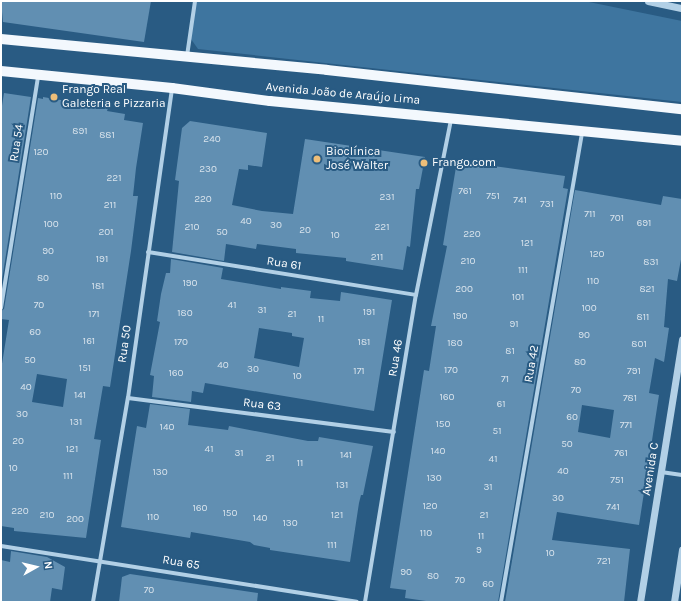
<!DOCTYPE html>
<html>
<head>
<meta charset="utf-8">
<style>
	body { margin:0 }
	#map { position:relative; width:683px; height:603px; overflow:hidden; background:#295b83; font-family:Karla,sans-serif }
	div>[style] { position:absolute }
	.green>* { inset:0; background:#3e759f }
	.building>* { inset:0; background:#618fb2 }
	.minor>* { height:4px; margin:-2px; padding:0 2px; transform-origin:2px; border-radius:2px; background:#b2d0e6 }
	.tertiary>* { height:7px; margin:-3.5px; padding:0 3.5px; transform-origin:3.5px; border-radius:3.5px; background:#b2d0e6 }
	.primary>* { height:10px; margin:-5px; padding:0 5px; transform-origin:5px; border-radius:5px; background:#f3f8fd }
	.dots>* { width:11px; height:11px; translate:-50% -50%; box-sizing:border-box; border:2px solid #295b83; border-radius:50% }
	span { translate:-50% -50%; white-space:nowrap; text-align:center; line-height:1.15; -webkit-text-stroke:4px #295b83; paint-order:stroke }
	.number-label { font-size:10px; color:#d8e3ec }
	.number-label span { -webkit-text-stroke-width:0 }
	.poi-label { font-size:12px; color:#fff }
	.left { translate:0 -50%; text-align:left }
	.street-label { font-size:12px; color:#fff }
	.frame { position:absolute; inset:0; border:2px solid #fff; pointer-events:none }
	.north { position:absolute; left:16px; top:547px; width:40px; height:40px; -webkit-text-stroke:3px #295b83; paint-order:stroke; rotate:82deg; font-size:11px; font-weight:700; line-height:16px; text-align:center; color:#fff }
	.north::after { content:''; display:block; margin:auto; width:14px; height:18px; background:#fff; clip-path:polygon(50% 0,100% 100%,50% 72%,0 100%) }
</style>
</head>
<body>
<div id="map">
	<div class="green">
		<div style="clip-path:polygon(196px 1px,584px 1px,682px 21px,682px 102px,198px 49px,191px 39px)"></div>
	</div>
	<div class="building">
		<div style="clip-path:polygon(1px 1px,151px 1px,144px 42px,3px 22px)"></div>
		<div style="clip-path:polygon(4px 93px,31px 97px,1px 286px,1px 112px)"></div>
		<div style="clip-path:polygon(evenodd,43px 97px,108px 108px,107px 111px,125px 114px,124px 120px,143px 123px,136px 168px,133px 196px,138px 196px,131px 251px,110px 387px,103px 386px,94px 439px,101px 440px,86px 538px,14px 531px,14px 528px,1px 526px,1px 370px,9px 320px,1px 319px,1px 311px,4px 309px,38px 98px,43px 99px,43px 97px,37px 374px,67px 379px,63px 407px,32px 402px,37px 374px)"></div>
		<div style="clip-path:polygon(190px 121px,267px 133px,262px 167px,248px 165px,248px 170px,239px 169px,232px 205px,262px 211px,293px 214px,305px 139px,425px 157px,419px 189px,416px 189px,410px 247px,407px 246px,403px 270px,346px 261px,346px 258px,296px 253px,296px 249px,257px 244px,256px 249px,226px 244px,224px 261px,172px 252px,179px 181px,175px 180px,182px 128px)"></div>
		<div style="clip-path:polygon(457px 161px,565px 176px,563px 188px,568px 189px,498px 602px,433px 602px,405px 598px,406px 590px,390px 588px,424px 370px,429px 371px,436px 326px,431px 326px,447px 246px,443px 245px)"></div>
		<div style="clip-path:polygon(evenodd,575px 190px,661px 205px,663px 196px,682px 199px,682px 254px,677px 281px,668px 279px,664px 327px,669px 328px,664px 362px,655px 358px,649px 393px,659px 395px,639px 525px,557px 512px,552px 540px,630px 549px,624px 602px,505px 602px,575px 190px,582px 405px,614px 410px,610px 438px,578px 432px,582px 405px)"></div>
		<div style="clip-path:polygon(evenodd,171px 259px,223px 268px,221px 279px,281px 289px,281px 287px,311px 291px,310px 298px,340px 301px,341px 292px,392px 300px,374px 411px,205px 383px,203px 393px,192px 391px,191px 402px,152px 397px,154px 376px,150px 375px,160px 322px,157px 321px,161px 294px,166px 273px,170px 273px,171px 259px,259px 328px,292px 333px,292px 336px,304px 338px,299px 367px,254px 358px,259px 328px)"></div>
		<div style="clip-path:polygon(150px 404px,190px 409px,188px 425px,228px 430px,229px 426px,308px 441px,318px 441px,319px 437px,373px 446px,363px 495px,361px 495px,359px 503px,350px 562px,270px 550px,270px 548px,254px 545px,250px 542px,191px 532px,190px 538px,121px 527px,137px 426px,146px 428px)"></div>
		<div style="clip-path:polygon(11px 551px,47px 557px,65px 567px,62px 590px,52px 588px,50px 602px,1px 602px,1px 560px,10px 562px)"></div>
		<div style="clip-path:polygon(130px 574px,258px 593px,257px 602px,119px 602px,122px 577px)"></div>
	</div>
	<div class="minor">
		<div style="left:187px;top:56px;width:56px;rotate:-81.7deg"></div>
		<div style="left:148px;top:252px;width:271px;rotate:9.1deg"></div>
		<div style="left:1px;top:308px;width:235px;rotate:-80.9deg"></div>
		<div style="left:128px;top:398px;width:268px;rotate:7.3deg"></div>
		<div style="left:661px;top:472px;width:21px;rotate:8deg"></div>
		<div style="left:1px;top:546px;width:360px;rotate:8.9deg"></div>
		<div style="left:93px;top:602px;width:207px;rotate:-80.3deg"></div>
		<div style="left:128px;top:398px;width:312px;rotate:-81.9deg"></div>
		<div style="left:365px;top:602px;width:311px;rotate:-80.6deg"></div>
		<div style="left:416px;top:295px;width:178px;rotate:-78.7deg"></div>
		<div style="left:501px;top:602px;width:478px;rotate:-80.2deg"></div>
	</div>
	<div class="tertiary">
		<div style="left:648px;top:1px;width:35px;rotate:12deg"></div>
		<div style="left:640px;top:602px;width:266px;rotate:-80.9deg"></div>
		<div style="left:674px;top:602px;width:53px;rotate:-81.3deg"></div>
	</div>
	<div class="primary">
		<div style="left:1px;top:39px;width:327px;rotate:5.4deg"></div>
		<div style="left:327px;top:70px;width:357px;rotate:6.3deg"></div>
		<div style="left:1px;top:71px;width:172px;rotate:5.7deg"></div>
		<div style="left:172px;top:88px;width:99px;rotate:7.6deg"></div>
		<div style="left:270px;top:101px;width:414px;rotate:5.5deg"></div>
	</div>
	<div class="dots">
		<div style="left:54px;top:97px;background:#edbe79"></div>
		<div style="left:317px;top:159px;background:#edbe79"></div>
		<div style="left:424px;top:163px;background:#edbe79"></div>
	</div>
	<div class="number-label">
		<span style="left:80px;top:132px">891</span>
		<span style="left:107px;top:136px">881</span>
		<span style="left:212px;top:140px">240</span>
		<span style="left:41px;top:153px">120</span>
		<span style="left:208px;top:170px">230</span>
		<span style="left:114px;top:179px">221</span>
		<span style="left:465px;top:192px">761</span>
		<span style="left:56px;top:197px">110</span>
		<span style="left:493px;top:197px">751</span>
		<span style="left:387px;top:198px">231</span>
		<span style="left:203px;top:200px">220</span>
		<span style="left:520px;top:201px">741</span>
		<span style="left:547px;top:205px">731</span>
		<span style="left:110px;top:206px">211</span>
		<span style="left:590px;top:215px">711</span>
		<span style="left:617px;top:219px">701</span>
		<span style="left:246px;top:222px">40</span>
		<span style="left:644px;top:224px">691</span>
		<span style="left:51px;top:225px">100</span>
		<span style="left:276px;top:226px">30</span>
		<span style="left:192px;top:228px">210</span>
		<span style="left:382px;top:228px">221</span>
		<span style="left:305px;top:231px">20</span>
		<span style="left:106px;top:233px">201</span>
		<span style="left:222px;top:233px">50</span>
		<span style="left:472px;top:235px">220</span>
		<span style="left:335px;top:236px">10</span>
		<span style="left:527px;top:244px">121</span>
		<span style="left:48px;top:252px">90</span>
		<span style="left:597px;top:255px">120</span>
		<span style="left:377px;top:258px">211</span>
		<span style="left:102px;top:260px">191</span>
		<span style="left:468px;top:262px">210</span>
		<span style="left:651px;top:263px">831</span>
		<span style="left:523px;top:271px">111</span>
		<span style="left:43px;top:279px">80</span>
		<span style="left:593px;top:282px">110</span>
		<span style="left:190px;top:284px">190</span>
		<span style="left:98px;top:287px">181</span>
		<span style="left:464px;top:290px">200</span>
		<span style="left:647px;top:290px">821</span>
		<span style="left:518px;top:298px">101</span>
		<span style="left:39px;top:306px">70</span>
		<span style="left:232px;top:306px">41</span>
		<span style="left:589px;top:309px">100</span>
		<span style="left:262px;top:311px">31</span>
		<span style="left:369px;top:313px">191</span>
		<span style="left:185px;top:314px">180</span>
		<span style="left:94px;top:315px">171</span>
		<span style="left:292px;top:315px">21</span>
		<span style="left:460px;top:317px">190</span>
		<span style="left:643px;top:318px">811</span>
		<span style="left:321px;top:320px">11</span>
		<span style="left:514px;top:325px">91</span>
		<span style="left:35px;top:333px">60</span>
		<span style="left:584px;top:336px">90</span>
		<span style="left:89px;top:342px">161</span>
		<span style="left:181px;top:343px">170</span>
		<span style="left:364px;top:343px">181</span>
		<span style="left:455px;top:344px">180</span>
		<span style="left:639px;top:345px">801</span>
		<span style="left:510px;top:352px">81</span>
		<span style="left:30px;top:361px">50</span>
		<span style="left:580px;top:363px">80</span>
		<span style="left:223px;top:366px">40</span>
		<span style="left:85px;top:369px">151</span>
		<span style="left:253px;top:370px">30</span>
		<span style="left:451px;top:371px">170</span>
		<span style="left:359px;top:372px">171</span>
		<span style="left:634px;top:372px">791</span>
		<span style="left:176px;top:374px">160</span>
		<span style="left:297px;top:377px">10</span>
		<span style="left:505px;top:380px">71</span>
		<span style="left:26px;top:388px">40</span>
		<span style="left:576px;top:391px">70</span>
		<span style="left:80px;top:396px">141</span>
		<span style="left:447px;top:398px">160</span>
		<span style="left:630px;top:399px">781</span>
		<span style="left:501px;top:405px">61</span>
		<span style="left:22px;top:415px">30</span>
		<span style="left:572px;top:418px">60</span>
		<span style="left:76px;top:423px">131</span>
		<span style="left:443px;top:425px">150</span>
		<span style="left:626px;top:426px">771</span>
		<span style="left:167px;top:428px">140</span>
		<span style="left:497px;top:432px">51</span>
		<span style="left:18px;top:442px">20</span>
		<span style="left:567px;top:445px">50</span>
		<span style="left:72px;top:450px">121</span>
		<span style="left:209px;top:450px">41</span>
		<span style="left:438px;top:452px">140</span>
		<span style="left:239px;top:454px">31</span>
		<span style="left:621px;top:454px">761</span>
		<span style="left:346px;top:456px">141</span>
		<span style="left:270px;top:459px">21</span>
		<span style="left:493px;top:460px">41</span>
		<span style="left:300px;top:464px">11</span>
		<span style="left:13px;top:469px">10</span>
		<span style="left:563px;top:472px">40</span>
		<span style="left:160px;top:473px">130</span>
		<span style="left:68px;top:477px">111</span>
		<span style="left:434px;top:479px">130</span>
		<span style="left:617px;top:481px">751</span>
		<span style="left:342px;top:486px">131</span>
		<span style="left:488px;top:488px">31</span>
		<span style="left:558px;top:499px">30</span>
		<span style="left:430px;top:507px">120</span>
		<span style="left:613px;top:508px">741</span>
		<span style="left:200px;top:509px">160</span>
		<span style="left:20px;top:512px">220</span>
		<span style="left:230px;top:514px">150</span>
		<span style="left:47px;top:516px">210</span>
		<span style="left:337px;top:516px">121</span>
		<span style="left:484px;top:516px">21</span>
		<span style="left:153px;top:518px">110</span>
		<span style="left:260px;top:519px">140</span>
		<span style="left:75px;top:520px">200</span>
		<span style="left:290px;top:524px">130</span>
		<span style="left:426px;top:534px">110</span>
		<span style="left:481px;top:537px">11</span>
		<span style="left:332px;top:546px">111</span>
		<span style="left:479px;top:551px">9</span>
		<span style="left:550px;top:554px">10</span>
		<span style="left:604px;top:562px">721</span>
		<span style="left:406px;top:573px">90</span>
		<span style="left:433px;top:577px">80</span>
		<span style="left:460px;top:581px">70</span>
		<span style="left:488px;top:585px">60</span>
		<span style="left:149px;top:591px">70</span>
	</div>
	<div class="poi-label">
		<span class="left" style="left:62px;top:97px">Frango Real<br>Galeteria e Pizzaria</span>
		<span class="left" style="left:326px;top:159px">Bioclínica<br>José Walter</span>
		<span class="left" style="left:432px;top:163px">Frango.com</span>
	</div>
	<div class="street-label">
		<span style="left:343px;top:94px;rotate:5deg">Avenida João de Araújo Lima</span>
		<span style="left:17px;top:143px;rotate:-81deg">Rua 54</span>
		<span style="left:284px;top:264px;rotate:9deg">Rua 61</span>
		<span style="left:125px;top:344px;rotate:-82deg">Rua 50</span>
		<span style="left:396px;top:358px;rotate:-81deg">Rua 46</span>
		<span style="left:532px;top:364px;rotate:-80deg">Rua 42</span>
		<span style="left:262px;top:405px;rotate:7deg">Rua 63</span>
		<span style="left:651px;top:469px;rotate:-81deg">Avenida C</span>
		<span style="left:181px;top:563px;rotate:9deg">Rua 65</span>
	</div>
	<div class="frame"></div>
	<div class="north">N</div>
</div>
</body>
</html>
